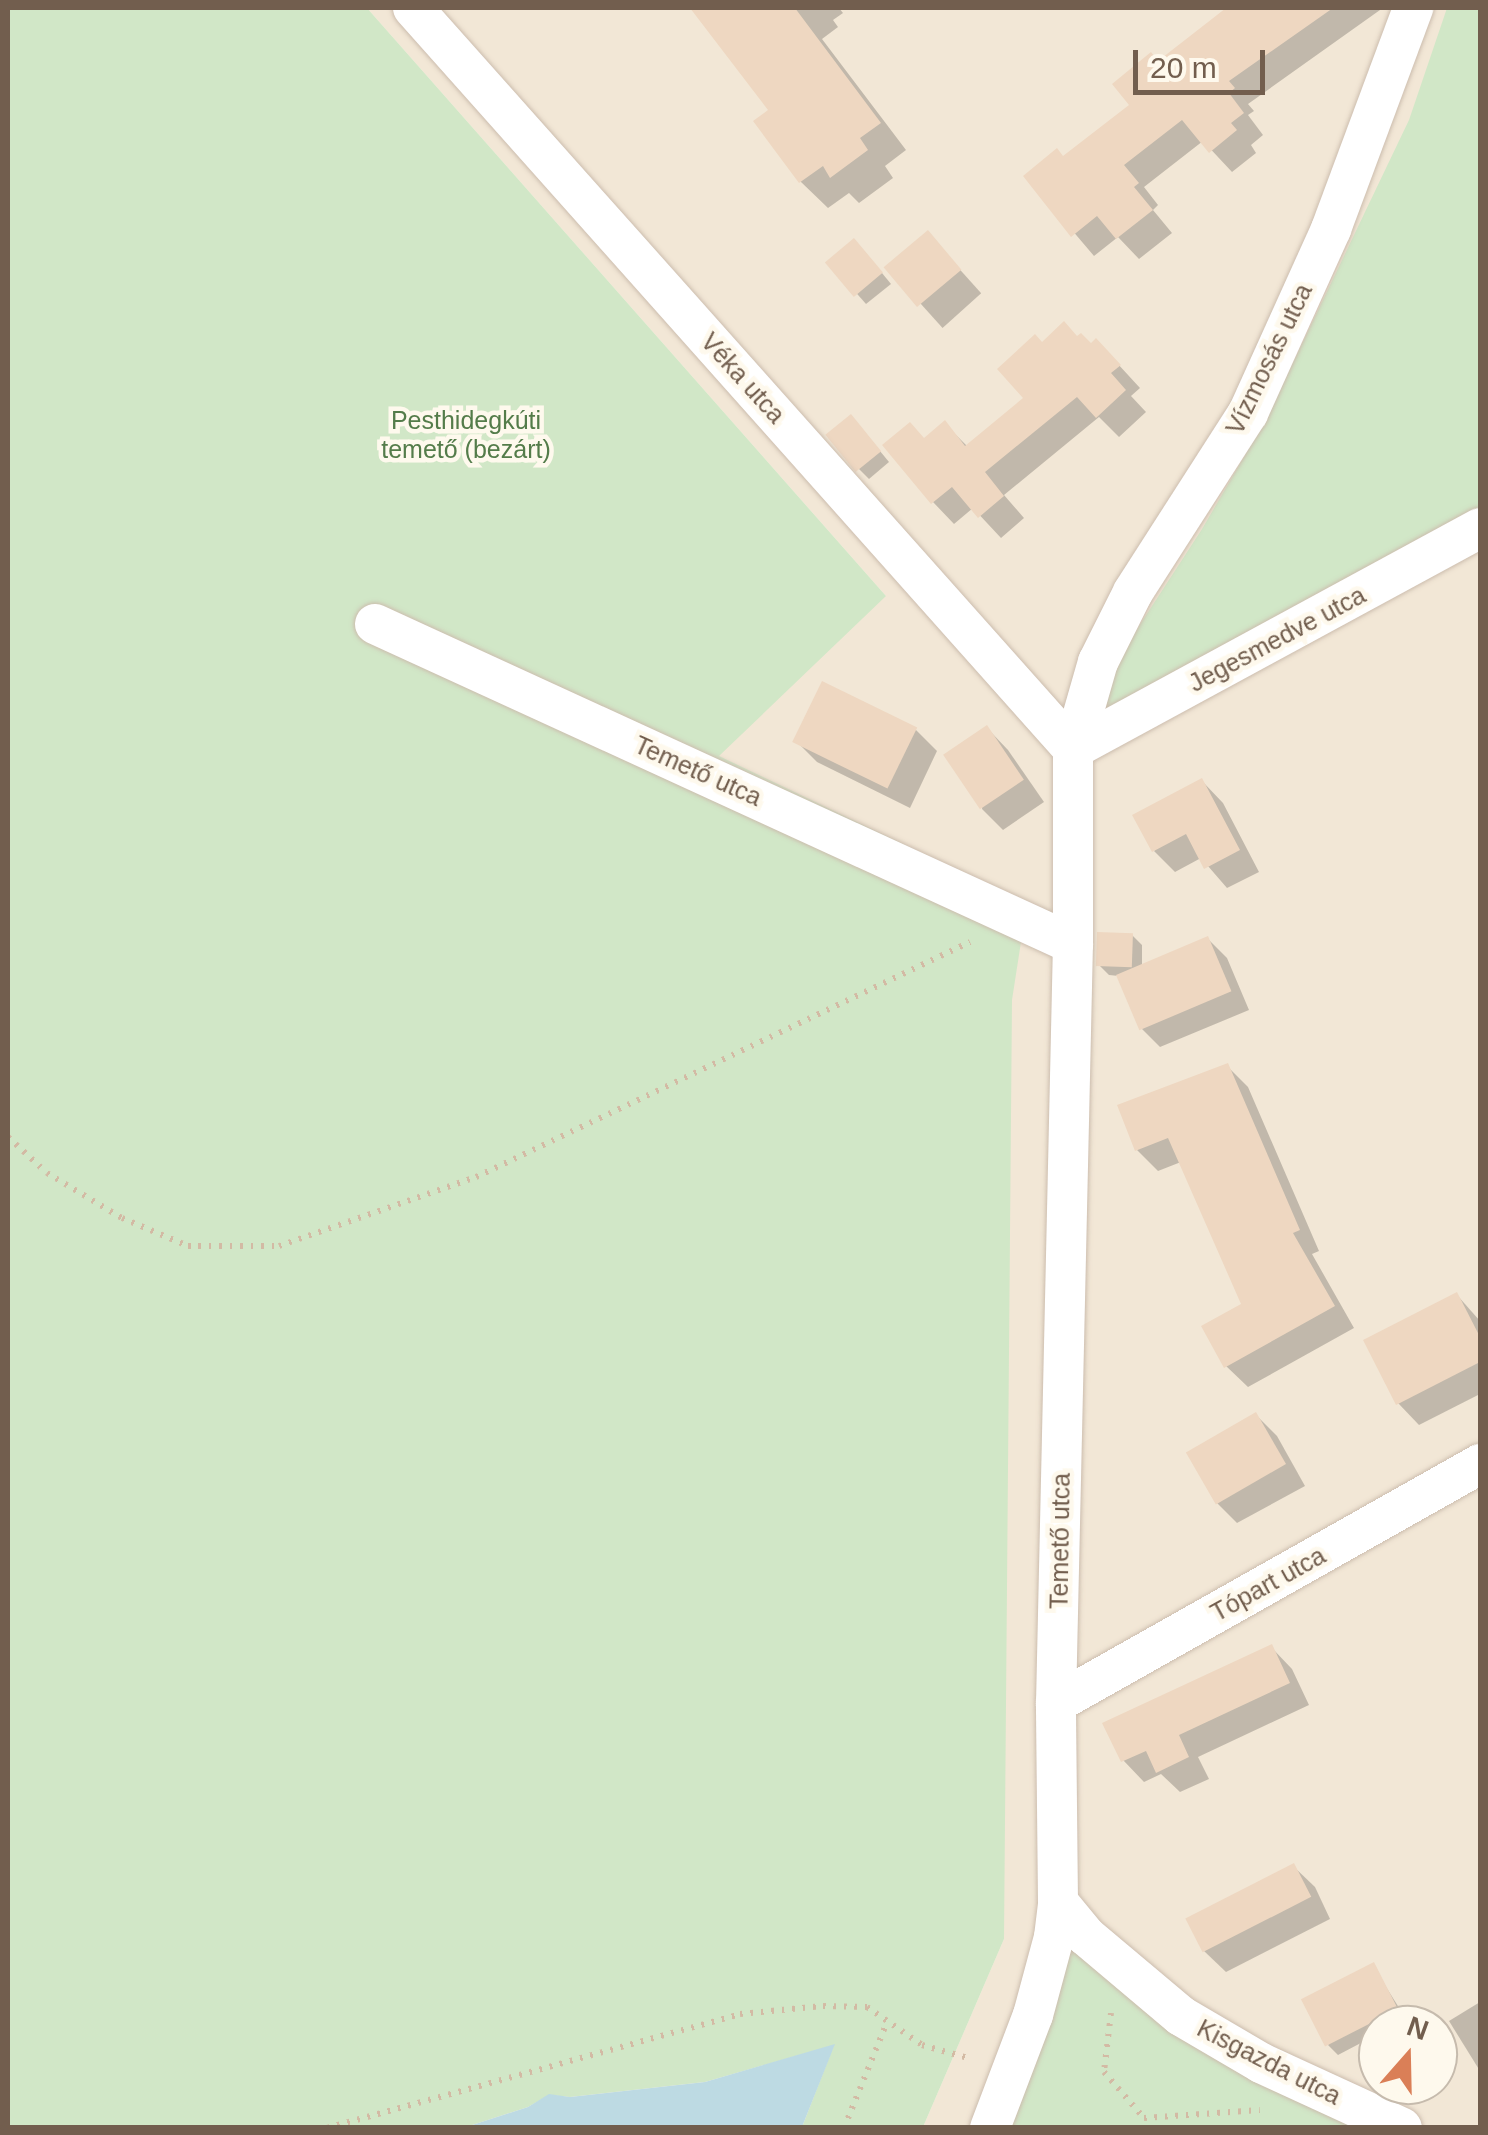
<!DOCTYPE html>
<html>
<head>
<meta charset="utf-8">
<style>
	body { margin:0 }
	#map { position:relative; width:1488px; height:2135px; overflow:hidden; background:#fbf5e7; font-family:Helvetica,sans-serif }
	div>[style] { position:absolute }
	.residential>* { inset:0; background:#f2e7d6 }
	.green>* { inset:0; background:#d1e7c7 }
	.water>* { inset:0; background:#bddae3 }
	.shadow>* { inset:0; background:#0003; transform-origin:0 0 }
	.building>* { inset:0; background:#eed7c1; transform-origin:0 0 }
	.path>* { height:6px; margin-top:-3px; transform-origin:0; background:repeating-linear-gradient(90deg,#d3baa4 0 2.5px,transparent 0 10.5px) }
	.roads { filter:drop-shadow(0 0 2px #ccbdae) drop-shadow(0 0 2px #ccbdae) }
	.minor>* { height:40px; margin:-20px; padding:0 20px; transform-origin:20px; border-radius:20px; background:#fff }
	span { translate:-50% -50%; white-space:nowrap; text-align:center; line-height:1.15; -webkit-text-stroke:9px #fef9ed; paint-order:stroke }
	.street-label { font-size:25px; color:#725e4e }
	.park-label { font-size:25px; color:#547c4a }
	.frame { position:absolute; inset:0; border:10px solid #725e4e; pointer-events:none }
	.north { position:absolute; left:1358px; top:2005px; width:100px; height:100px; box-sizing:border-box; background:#fef9ed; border:2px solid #c6bbad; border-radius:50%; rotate:20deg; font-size:28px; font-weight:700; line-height:40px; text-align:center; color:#725e4e }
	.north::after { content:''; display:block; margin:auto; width:35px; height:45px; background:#da7f57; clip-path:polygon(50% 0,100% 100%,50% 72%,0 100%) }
	.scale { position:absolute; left:1133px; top:50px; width:132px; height:45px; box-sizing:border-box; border:5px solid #725e4e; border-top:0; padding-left:12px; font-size:30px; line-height:35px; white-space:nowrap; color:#725e4e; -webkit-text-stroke:8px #fef9ed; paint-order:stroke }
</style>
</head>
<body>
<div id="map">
	<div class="residential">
		<div style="clip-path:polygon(evenodd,367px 8px,1480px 8px,1480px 2127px,923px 2127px,1004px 1939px,8px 634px,886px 596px,367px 8px,1378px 2025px,1438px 2025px,1438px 2085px,1378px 2085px,1378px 2025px)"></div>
	</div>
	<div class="green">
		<div style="clip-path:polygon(8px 8px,367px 8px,886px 596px,719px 756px,1027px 903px,1012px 1000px,1004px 1939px,923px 2127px,802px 2127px,834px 2045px,705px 2082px,570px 2097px,549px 2095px,528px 2107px,466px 2127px,8px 2128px)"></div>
		<div style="clip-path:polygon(1447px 8px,1480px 8px,1480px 522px,1113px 736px,1089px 703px,1202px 529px,1266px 419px,1409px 120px)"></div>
		<div style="clip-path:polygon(1086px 1936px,1402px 2128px,990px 2128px,1054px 1937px)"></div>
	</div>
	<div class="water">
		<div style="clip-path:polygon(835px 2044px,802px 2127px,466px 2127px,528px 2107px,549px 2094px,570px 2097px,705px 2082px)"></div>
	</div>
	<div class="shadow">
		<div style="clip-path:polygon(693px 8px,839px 8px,843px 13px,833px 20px,838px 27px,822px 39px,906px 150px,885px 166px,893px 178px,859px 203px,849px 193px,828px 208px,801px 182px,756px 122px,771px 111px)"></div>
		<div style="clip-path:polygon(1228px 8px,1380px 10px,1248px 104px,1254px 111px,1248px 115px,1263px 135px,1251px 145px,1256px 153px,1232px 172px,1203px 141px,1144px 187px,1158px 205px,1153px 210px,1172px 233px,1139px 259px,1118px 237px,1094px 256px,1026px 176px,1064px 159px,1132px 105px,1159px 64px)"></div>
		<div style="left:927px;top:233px;width:81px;height:52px;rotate:48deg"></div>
		<div style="clip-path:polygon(864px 251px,891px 284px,866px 304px,829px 262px)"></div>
		<div style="clip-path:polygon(1078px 339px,1117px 363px,1140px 388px,1131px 396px,1146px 412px,1119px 437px,1099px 417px,1004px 495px,1024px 518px,1001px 538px,973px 508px,954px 524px,933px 502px,925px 440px,945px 424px,968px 447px,1027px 398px,1042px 345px)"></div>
		<div style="clip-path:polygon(861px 428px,889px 462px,869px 479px,859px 469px)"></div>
		<div style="clip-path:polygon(987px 728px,1008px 750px,1044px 802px,1003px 830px,982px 809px)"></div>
		<div style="clip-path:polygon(916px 730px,937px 751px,910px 808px,817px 762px,796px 741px)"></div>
		<div style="clip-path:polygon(1202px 781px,1223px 803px,1259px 872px,1227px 888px,1201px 858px,1175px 872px,1154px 851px)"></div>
		<div style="clip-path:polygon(1132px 935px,1142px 945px,1142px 966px,1208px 939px,1227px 958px,1249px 1010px,1160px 1047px,1141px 1028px,1119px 976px,1109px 975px,1099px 965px)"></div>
		<div style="clip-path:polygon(1227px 1066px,1248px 1087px,1319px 1251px,1312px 1254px,1354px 1328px,1248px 1387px,1226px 1366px,1244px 1305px,1181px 1162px,1158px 1171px,1137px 1150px)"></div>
		<div style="clip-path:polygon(1457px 1295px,1480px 1321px,1480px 1394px,1419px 1425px,1398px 1403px)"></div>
		<div style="clip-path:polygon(1256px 1415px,1277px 1436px,1305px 1486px,1237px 1523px,1216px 1502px,1188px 1453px)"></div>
		<div style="clip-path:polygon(1271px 1647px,1292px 1669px,1309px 1705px,1198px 1757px,1209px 1779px,1180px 1792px,1161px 1774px,1144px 1782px,1123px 1760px)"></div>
		<div style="clip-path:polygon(1293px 1866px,1315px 1887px,1330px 1919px,1226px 1972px,1204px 1951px)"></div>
		<div style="clip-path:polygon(1373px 1966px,1406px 2019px,1378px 2025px,1378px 2034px,1338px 2055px,1328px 2045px)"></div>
		<div style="clip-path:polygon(1480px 2002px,1480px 2071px,1449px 2021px)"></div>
	</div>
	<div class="building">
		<div style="clip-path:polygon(690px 8px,795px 8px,881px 123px,860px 138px,868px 150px,830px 178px,823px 166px,799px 183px,753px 121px,768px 110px)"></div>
		<div style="clip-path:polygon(1226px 8px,1333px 8px,1229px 81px,1235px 88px,1229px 93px,1244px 113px,1231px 123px,1237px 130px,1209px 153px,1182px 120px,1124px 165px,1139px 183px,1134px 187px,1153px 210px,1116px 239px,1097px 216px,1071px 237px,1023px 176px,1057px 148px,1063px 156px,1129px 105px,1112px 84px,1151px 52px,1158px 61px)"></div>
		<div style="left:928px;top:230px;width:52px;height:58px;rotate:50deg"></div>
		<div style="left:854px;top:238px;width:45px;height:38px;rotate:50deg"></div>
		<div style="clip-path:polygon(1064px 321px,1077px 336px,1081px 333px,1091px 343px,1096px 338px,1121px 365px,1111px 373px,1126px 390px,1096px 418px,1077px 397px,985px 472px,1004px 496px,978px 518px,952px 487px,931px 504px,882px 445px,910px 422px,924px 438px,945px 420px,965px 446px,1023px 398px,997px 369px,1035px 334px,1042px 342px)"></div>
		<div style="left:851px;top:414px;width:48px;height:33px;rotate:51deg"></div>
		<div style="left:822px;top:681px;width:106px;height:68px;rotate:26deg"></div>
		<div style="left:987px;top:725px;width:66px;height:53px;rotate:56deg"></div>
		<div style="clip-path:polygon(1202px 778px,1240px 850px,1204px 869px,1186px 834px,1152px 852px,1132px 815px)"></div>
		<div style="left:1097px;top:932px;width:36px;height:34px;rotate:2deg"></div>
		<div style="left:1208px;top:936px;width:60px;height:100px;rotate:67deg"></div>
		<div style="clip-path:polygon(1228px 1063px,1300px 1230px,1293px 1233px,1335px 1306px,1224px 1368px,1201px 1326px,1241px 1304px,1168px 1138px,1135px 1151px,1117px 1105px)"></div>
		<div style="clip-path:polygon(1457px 1292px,1480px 1337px,1480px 1362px,1396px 1405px,1363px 1340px)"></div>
		<div style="left:1256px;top:1412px;width:60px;height:81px;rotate:60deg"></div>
		<div style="clip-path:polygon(1272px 1644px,1290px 1683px,1179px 1735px,1189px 1757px,1156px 1773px,1146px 1751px,1121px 1762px,1102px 1723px)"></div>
		<div style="left:1294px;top:1863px;width:38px;height:122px;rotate:63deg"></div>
		<div style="left:1374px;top:1962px;width:53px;height:82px;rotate:63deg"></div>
	</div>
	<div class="path">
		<div style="left:8px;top:1137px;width:53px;rotate:42.7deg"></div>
		<div style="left:47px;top:1173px;width:87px;rotate:31deg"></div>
		<div style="left:122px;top:1218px;width:72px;rotate:23deg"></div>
		<div style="left:188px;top:1246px;width:91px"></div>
		<div style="left:279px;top:1246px;width:209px;rotate:-19.3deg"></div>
		<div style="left:476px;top:1177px;width:547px;rotate:-25.44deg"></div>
		<div style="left:1111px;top:2013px;width:59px;rotate:96.8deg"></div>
		<div style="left:1104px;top:2072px;width:61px;rotate:49deg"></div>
		<div style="left:1144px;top:2118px;width:116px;rotate:-3.9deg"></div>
		<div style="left:327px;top:2128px;width:428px;rotate:-15.4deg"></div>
		<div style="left:740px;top:2014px;width:83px;rotate:-5.5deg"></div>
		<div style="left:823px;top:2006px;width:44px;rotate:1.3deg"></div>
		<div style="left:867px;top:2007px;width:67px;rotate:34.6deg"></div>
		<div style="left:922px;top:2045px;width:51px;rotate:15.9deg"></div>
		<div style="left:844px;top:2128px;width:114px;rotate:-67.9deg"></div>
	</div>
	<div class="roads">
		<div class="minor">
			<div style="left:413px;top:8px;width:992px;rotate:48.31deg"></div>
			<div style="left:375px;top:624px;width:768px;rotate:24.63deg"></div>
			<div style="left:1073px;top:749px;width:463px;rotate:-28.5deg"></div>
			<div style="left:1056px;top:1703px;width:487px;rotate:-29.4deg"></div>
			<div style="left:1058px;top:1902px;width:44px;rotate:50.5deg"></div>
			<div style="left:1086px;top:1936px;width:124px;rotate:40.1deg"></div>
			<div style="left:1181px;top:2016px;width:93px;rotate:30.4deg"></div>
			<div style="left:1261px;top:2063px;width:155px;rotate:24.7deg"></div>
			<div style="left:990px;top:2128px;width:121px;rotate:-69.2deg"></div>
			<div style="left:1033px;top:2015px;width:81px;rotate:-74.9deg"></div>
			<div style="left:1054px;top:1937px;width:35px;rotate:-83deg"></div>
			<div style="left:1058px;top:1902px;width:199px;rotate:-90.6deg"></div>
			<div style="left:1056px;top:1703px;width:759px;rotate:-88.72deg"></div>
			<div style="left:1073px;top:944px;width:195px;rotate:-90deg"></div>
			<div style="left:1073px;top:749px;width:91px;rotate:-74deg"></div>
			<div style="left:1098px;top:662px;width:78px;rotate:-63.4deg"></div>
			<div style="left:1133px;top:592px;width:213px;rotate:-57.3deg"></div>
			<div style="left:1248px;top:413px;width:202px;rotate:-65.7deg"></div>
			<div style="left:1331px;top:229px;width:236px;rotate:-69.6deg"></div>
		</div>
	</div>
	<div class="street-label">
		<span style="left:1269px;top:359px;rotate:-64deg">Vízmosás utca</span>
		<span style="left:743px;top:378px;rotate:48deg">Véka utca</span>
		<span style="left:1277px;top:639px;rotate:-28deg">Jegesmedve utca</span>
		<span style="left:698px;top:771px;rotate:24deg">Temető utca</span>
		<span style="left:1060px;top:1541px;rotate:-89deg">Temető utca</span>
		<span style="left:1268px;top:1584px;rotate:-29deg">Tópart utca</span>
		<span style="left:1269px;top:2062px;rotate:27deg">Kisgazda utca</span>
	</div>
	<div class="park-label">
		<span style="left:466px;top:435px">Pesthidegkúti<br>temető (bezárt)</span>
	</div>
	<div class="frame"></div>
	<div class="north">N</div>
	<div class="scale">20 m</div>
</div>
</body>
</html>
